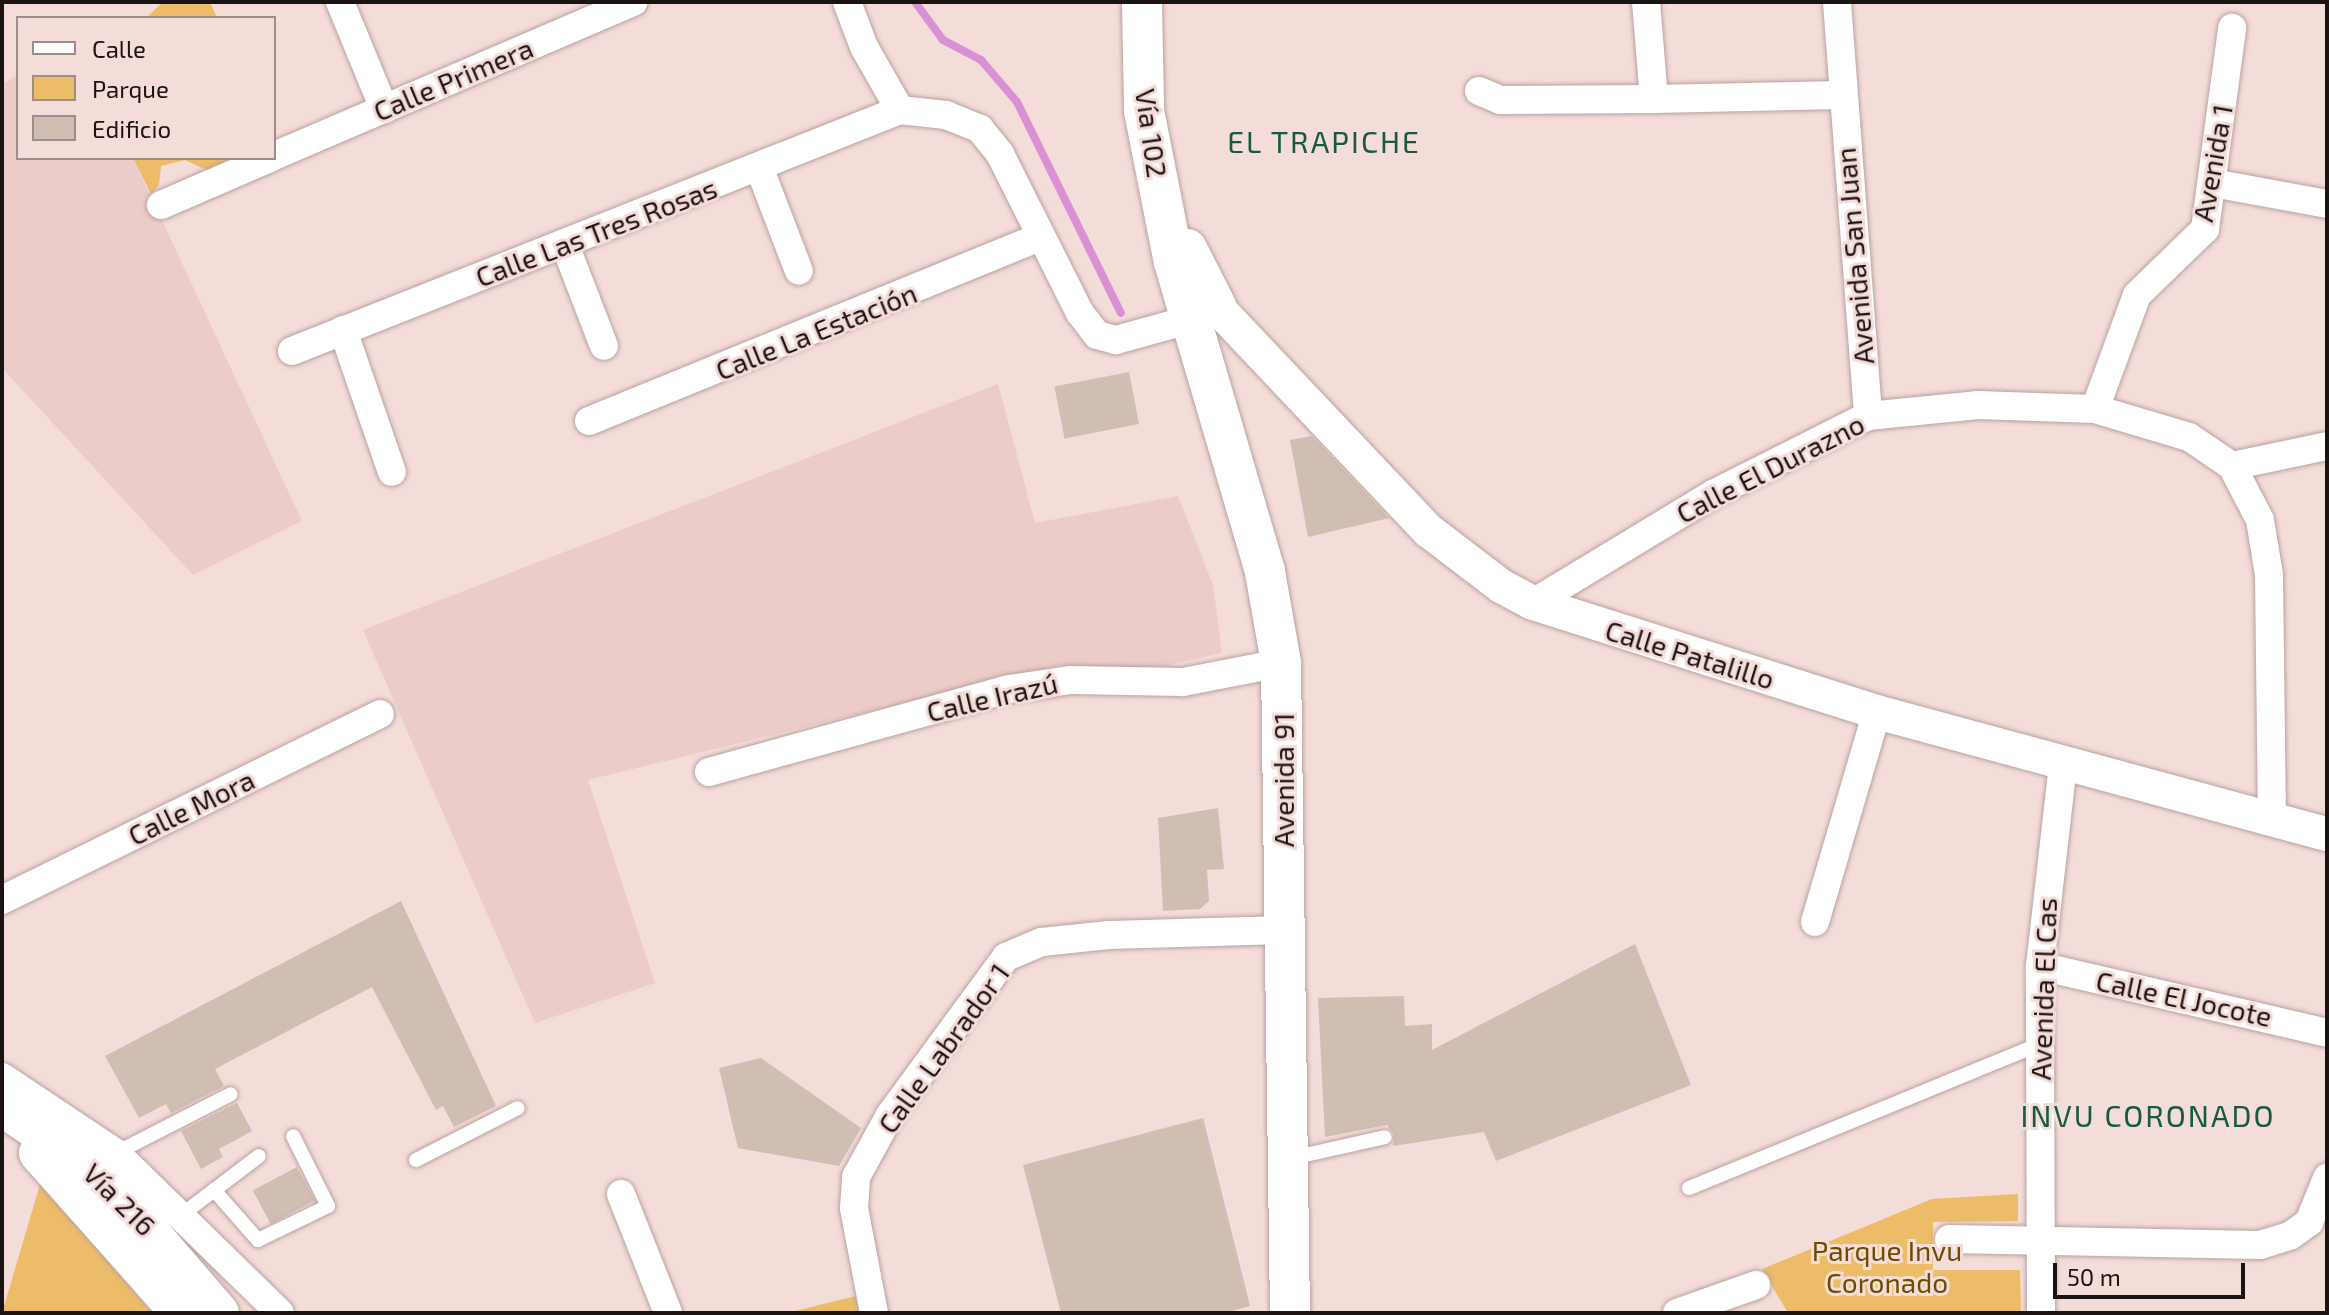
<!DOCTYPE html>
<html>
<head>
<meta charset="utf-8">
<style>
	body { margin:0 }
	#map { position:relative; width:2329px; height:1315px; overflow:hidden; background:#f4dcd9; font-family:"Exo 2",sans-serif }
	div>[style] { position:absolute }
	.built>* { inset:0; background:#ecccc9 }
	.green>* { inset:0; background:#ecbc69 }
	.stream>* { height:8px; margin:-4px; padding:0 4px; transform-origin:4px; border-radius:4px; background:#d990d5 }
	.building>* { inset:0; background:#d1beb3; transform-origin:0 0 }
	.roads { filter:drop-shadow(0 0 2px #b9a2a0) drop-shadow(0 0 2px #b9a2a0) }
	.service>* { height:14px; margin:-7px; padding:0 7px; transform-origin:7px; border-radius:7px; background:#fff }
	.minor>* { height:28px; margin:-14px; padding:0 14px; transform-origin:14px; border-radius:14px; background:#fff }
	.tertiary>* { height:34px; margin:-17px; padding:0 17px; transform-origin:17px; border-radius:17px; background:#fff }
	.secondary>* { height:40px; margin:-20px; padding:0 20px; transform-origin:20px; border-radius:20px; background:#fff }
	span { translate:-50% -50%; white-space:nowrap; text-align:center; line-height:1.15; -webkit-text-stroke:6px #f4dcd9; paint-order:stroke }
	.street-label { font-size:28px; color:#1b1312 }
	.park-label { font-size:28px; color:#6d4c00 }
	.neighbourhood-label { font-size:30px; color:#165a40; letter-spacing:2px }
	.frame { position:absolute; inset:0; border:4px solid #1b1312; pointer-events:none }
	.legend { position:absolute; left:16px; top:16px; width:260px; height:144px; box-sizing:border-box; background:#f4dcd9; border:2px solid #9d8c89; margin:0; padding:10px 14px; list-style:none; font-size:24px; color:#1b1312 }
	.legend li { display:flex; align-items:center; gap:16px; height:40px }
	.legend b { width:40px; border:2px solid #9d8c89 }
	.scale { position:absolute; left:2053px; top:1263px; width:192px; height:36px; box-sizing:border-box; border:4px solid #1b1312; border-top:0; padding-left:10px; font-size:24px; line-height:28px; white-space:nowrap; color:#1b1312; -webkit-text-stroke:6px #f4dcd9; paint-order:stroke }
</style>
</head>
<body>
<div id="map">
	<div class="built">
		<div style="clip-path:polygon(18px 75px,18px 158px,133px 158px,302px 521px,193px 575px,2px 368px,2px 84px)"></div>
		<div style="clip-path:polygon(998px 384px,1035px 523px,1178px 496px,1213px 585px,1222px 653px,1146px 670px,1058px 665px,588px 780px,655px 983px,535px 1023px,363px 630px)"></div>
	</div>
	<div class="green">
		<div style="clip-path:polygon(163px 2px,210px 2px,217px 18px,146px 18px)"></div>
		<div style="clip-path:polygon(133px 158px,239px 158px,209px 171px,185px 160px,161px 166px,159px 185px,151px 194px)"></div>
		<div style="clip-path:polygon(41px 1181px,152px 1313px,2px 1313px)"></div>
		<div style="clip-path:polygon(2018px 1194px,2018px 1221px,1933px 1222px,1933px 1270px,2020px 1270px,2021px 1313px,1788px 1313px,1762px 1269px,1932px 1199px)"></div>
		<div style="clip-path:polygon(856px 1296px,859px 1313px,787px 1313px)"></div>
	</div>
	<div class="stream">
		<div style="left:915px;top:2px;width:47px;rotate:53.6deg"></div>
		<div style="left:943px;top:40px;width:43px;rotate:27.8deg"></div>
		<div style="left:981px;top:60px;width:55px;rotate:49.4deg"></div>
		<div style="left:1017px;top:102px;width:235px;rotate:63.8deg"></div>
	</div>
	<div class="building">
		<div style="left:1129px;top:372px;width:53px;height:76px;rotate:79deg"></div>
		<div style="clip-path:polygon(1312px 436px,1389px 518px,1308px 537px,1290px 440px)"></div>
		<div style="clip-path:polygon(1218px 808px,1224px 869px,1207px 870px,1209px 901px,1200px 909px,1163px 911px,1158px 818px)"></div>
		<div style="clip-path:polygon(401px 901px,496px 1106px,454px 1127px,443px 1106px,436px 1110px,372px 987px,215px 1069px,224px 1086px,171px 1113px,166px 1104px,139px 1118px,105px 1056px)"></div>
		<div style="clip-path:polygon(1635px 944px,1691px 1085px,1496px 1161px,1484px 1132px,1393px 1146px,1394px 1134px,1387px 1125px,1325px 1137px,1318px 998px,1404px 996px,1405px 1026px,1432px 1024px,1432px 1050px)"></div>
		<div style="clip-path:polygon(761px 1058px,861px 1128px,839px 1166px,738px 1148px,719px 1068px)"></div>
		<div style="clip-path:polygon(237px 1103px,252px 1131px,219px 1149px,223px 1157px,201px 1169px,181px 1131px)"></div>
		<div style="clip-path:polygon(1203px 1118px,1250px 1306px,1224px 1313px,1061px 1313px,1023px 1165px)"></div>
		<div style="left:297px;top:1167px;width:38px;height:50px;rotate:62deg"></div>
	</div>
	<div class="roads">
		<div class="service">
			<div style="left:114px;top:1154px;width:131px;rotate:-27.1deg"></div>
			<div style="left:1292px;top:1158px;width:95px;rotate:-12.7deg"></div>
			<div style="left:416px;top:1160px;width:114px;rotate:-27deg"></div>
			<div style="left:1689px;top:1188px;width:379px;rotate:-22.3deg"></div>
			<div style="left:214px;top:1190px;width:67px;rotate:48.7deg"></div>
			<div style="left:258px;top:1240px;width:78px;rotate:-25.9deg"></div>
			<div style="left:328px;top:1206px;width:78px;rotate:-116.6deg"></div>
			<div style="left:176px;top:1219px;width:104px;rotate:-37.2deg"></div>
		</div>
		<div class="minor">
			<div style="left:340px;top:2px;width:116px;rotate:67.6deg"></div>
			<div style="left:847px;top:2px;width:48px;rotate:69.3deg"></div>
			<div style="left:864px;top:47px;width:73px;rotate:60.3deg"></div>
			<div style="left:900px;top:110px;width:46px;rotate:6.2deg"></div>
			<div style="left:946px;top:115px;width:37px;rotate:22deg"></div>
			<div style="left:980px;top:129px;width:32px;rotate:51deg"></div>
			<div style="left:1000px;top:154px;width:178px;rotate:63.3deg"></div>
			<div style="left:1080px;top:313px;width:28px;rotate:52deg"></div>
			<div style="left:1097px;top:335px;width:20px;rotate:15deg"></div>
			<div style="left:1116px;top:340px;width:75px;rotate:-15.5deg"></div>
			<div style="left:1646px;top:2px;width:97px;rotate:85.3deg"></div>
			<div style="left:1654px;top:99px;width:187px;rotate:-1.2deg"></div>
			<div style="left:1837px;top:2px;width:415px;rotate:85.7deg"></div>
			<div style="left:1479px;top:91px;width:23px;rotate:23deg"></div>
			<div style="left:1500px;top:100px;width:154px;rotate:-0.4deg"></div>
			<div style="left:274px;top:156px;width:391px;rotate:-23.2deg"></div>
			<div style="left:759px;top:167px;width:111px;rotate:69deg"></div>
			<div style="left:2213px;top:183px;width:116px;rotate:10.4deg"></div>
			<div style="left:161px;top:205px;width:119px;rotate:-23.3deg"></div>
			<div style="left:565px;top:245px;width:108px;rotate:68.9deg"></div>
			<div style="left:343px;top:330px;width:150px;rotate:71deg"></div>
			<div style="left:292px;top:351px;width:654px;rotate:-21.62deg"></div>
			<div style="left:2095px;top:409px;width:121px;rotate:-69.8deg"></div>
			<div style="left:2137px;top:295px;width:95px;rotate:-44.1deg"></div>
			<div style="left:2205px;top:229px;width:203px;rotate:-82.3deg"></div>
			<div style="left:589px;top:421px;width:488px;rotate:-22.2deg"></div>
			<div style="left:2232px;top:466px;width:97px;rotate:-11.9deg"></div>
			<div style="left:1533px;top:603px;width:210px;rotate:-31.2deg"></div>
			<div style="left:1713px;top:494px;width:174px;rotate:-26.7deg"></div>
			<div style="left:1868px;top:416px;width:111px;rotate:-5.7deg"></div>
			<div style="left:1978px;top:405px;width:117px;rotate:2deg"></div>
			<div style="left:2095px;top:409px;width:98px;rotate:16.6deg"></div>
			<div style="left:2189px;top:437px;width:52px;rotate:34deg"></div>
			<div style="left:2232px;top:466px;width:61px;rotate:62.6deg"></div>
			<div style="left:2260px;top:520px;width:56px;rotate:80.7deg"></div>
			<div style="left:2269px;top:575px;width:244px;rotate:89.3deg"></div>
			<div style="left:709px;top:772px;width:311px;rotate:-15.5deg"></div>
			<div style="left:1009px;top:689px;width:63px;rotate:-8.3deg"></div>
			<div style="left:1071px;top:680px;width:112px;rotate:1deg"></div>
			<div style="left:1183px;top:682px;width:100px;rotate:-11deg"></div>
			<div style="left:2px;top:900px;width:421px;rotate:-26.2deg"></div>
			<div style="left:1815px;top:922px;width:219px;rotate:-73.6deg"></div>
			<div style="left:2040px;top:966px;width:295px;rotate:13.1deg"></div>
			<div style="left:2px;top:1077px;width:137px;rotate:33.7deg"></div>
			<div style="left:116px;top:1153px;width:229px;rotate:44.3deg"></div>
			<div style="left:621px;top:1194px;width:128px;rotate:68.4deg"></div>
			<div style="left:1949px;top:1239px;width:311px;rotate:1.1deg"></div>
			<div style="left:2260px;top:1245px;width:31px;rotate:-17deg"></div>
			<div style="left:2290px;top:1236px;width:24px;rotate:-36deg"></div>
			<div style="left:2309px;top:1222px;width:48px;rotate:-67.8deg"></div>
			<div style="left:874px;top:1313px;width:107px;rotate:-100.8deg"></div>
			<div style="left:854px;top:1208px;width:31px;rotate:-86deg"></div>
			<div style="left:856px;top:1177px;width:71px;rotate:-61.3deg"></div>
			<div style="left:890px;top:1115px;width:196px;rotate:-53.7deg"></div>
			<div style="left:1006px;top:957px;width:39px;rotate:-23deg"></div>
			<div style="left:1042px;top:942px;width:67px;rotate:-6deg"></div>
			<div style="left:1109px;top:935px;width:175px;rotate:-1.6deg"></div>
			<div style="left:1677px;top:1313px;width:84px;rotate:-19.5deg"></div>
			<div style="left:2041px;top:1313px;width:347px;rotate:-90.2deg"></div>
			<div style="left:2040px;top:966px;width:204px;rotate:-83.5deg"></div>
		</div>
		<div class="tertiary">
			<div style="left:1197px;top:286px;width:337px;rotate:46.6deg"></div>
			<div style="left:1429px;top:531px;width:91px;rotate:37.4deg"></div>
			<div style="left:1501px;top:586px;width:36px;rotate:28deg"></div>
			<div style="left:1533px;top:603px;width:361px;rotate:17.6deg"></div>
			<div style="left:1877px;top:712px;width:466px;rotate:15.2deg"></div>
		</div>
		<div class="secondary">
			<div style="left:1142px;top:2px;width:109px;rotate:88.9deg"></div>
			<div style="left:1144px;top:111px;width:154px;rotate:78.8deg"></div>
			<div style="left:1174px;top:262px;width:323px;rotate:73.6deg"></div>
			<div style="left:1265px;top:572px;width:92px;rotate:80deg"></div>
			<div style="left:1281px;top:663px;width:650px;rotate:89.21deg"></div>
			<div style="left:1187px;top:249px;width:64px;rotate:63deg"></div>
			<div style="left:2px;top:1106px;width:112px;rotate:34.1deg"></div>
			<div style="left:95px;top:1169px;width:190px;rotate:49.3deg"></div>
			<div style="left:39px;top:1153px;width:214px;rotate:48.4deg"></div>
		</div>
	</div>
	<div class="street-label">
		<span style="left:453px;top:79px;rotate:-23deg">Calle Primera</span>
		<span style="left:1152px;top:133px;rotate:82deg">Vía 102</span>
		<span style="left:2212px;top:163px;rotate:-80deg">Avenida 1</span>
		<span style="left:596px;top:232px;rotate:-21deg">Calle Las Tres Rosas</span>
		<span style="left:1854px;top:256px;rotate:-95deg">Avenida San Juan</span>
		<span style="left:816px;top:331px;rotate:-22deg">Calle La Estación</span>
		<span style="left:1770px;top:468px;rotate:-27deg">Calle El Durazno</span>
		<span style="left:1690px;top:654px;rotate:17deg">Calle Patalillo</span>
		<span style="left:992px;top:697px;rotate:-13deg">Calle Irazú</span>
		<span style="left:1283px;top:780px;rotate:-90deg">Avenida 91</span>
		<span style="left:191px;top:807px;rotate:-26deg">Calle Mora</span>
		<span style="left:2043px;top:989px;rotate:-88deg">Avenida El Cas</span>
		<span style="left:2184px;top:998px;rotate:12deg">Calle El Jocote</span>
		<span style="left:943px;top:1048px;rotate:-54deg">Calle Labrador 1</span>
		<span style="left:120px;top:1199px;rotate:45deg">Vía 216</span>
	</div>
	<div class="park-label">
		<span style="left:1887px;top:1266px">Parque Invu<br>Coronado</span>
	</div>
	<div class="neighbourhood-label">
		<span style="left:1324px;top:141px">EL TRAPICHE</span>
		<span style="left:2148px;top:1115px">INVU CORONADO</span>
	</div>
	<div class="frame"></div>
	<ul class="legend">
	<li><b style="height:10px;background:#fff"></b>Calle</li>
	<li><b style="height:22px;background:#ecbc69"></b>Parque</li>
	<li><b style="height:22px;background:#d1beb3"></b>Edificio</li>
	</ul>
	<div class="scale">50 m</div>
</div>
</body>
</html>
